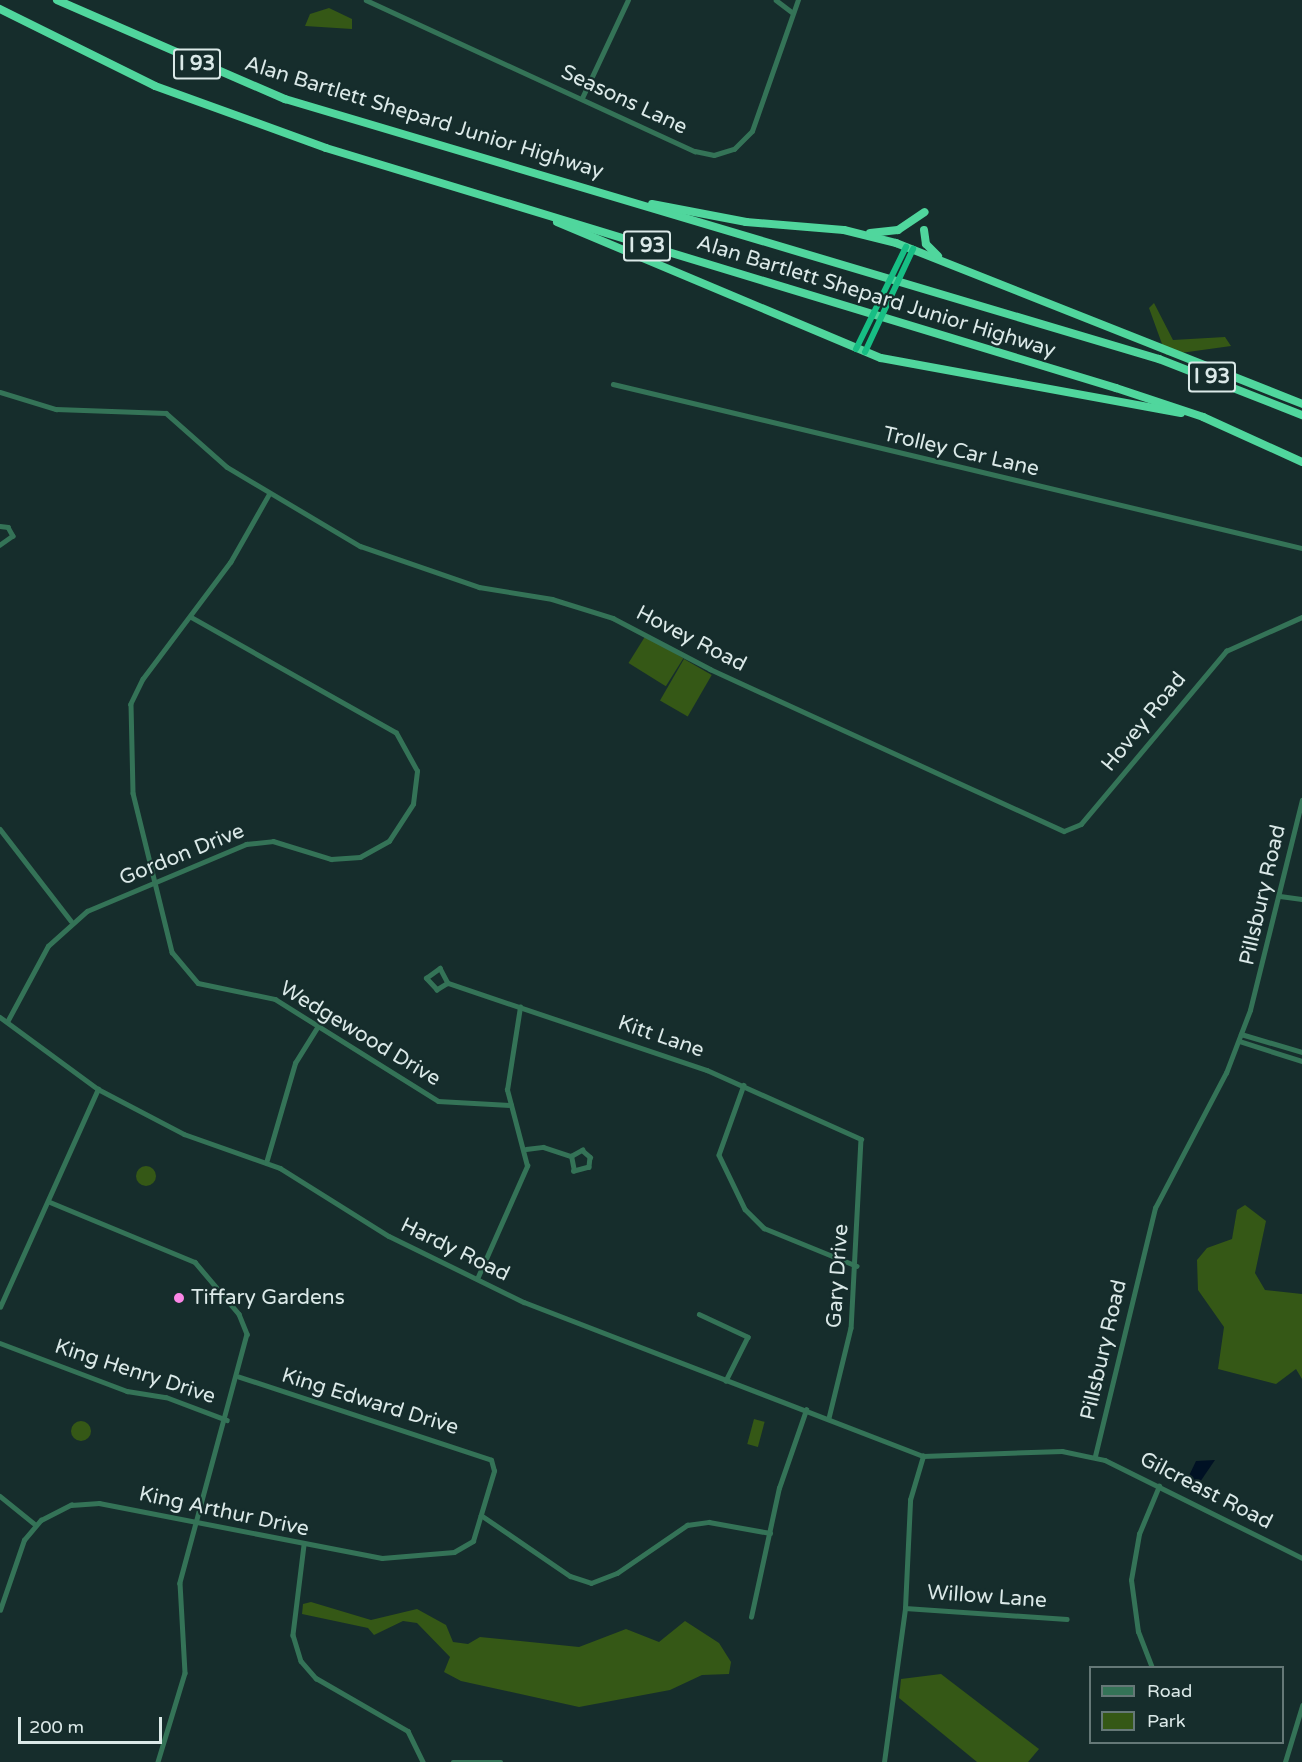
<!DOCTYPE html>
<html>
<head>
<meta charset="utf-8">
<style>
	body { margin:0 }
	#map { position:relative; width:1302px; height:1762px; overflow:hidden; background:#162d2c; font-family:"Varela Round",sans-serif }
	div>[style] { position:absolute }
	.green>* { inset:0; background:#355816; transform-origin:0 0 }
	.round { border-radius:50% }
	.water>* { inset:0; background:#001124 }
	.minor>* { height:4.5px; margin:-2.25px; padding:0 2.25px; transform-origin:2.25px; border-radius:2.25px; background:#347357 }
	.highway>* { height:8px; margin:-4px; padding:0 4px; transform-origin:4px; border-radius:4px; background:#50d69d }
	.major-bridge>* { height:6px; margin:-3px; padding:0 3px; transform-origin:3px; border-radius:3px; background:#17be84 }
	.dots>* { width:16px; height:16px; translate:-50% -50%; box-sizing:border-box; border:3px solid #162d2c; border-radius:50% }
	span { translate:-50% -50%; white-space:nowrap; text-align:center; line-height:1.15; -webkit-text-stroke:4.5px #162d2c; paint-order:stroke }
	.shield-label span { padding:2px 4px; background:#162d2c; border:2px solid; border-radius:4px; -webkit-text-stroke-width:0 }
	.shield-label { font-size:20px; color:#dbe9e8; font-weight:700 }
	.street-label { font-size:21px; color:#dbe9e8 }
	.poi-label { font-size:21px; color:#dbe9e8 }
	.left { translate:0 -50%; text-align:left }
	.legend { position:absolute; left:1089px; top:1666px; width:195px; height:78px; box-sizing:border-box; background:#162d2c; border:2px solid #657877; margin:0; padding:8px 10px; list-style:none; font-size:18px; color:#dbe9e8 }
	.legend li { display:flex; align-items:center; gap:12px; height:30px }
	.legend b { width:30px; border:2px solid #657877 }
	.scale { position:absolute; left:18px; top:1717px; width:144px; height:27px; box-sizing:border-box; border:3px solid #dbe9e8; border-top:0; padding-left:8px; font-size:18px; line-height:21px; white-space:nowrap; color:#dbe9e8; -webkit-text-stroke:4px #162d2c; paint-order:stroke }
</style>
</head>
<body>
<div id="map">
	<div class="green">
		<div style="clip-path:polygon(329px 8px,352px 19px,352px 29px,305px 26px,310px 14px)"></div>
		<div style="clip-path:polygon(1154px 303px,1173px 340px,1225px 337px,1231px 346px,1166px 355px,1149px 308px)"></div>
		<div style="left:646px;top:635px;width:44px;height:33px;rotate:32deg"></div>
		<div style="left:684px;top:659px;width:32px;height:48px;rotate:30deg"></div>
		<div class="round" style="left:136px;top:1166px;width:20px;height:20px"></div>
		<div style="clip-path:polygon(1245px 1205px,1266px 1221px,1255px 1273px,1265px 1290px,1302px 1294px,1302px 1379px,1296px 1369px,1276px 1384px,1218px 1369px,1224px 1327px,1198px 1290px,1197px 1260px,1207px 1248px,1232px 1239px,1237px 1210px)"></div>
		<div style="left:754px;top:1419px;width:11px;height:26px;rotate:15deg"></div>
		<div class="round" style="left:71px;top:1421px;width:20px;height:20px"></div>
		<div style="clip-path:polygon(311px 1602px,371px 1620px,417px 1609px,446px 1625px,453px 1642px,468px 1644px,480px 1637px,579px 1647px,626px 1629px,659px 1642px,685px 1621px,719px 1643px,731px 1662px,729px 1674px,702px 1675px,670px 1690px,579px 1707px,461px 1681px,444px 1672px,450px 1657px,417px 1623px,403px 1621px,374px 1635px,368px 1628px,302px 1614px,303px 1604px)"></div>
		<div style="clip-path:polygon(941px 1674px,1039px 1749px,1028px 1762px,977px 1762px,899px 1698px,901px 1679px)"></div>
	</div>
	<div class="water">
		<div style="clip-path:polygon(1215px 1460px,1200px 1482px,1187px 1480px,1196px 1461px)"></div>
	</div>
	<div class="minor">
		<div style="left:366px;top:0;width:362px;rotate:24.7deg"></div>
		<div style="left:695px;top:151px;width:19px;rotate:12deg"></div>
		<div style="left:714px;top:155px;width:21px;rotate:-17deg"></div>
		<div style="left:734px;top:149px;width:25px;rotate:-45deg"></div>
		<div style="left:752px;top:131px;width:139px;rotate:-70.7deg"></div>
		<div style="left:776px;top:0;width:21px;rotate:37deg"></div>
		<div style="left:582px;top:98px;width:108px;rotate:-64.9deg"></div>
		<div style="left:613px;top:384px;width:708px;rotate:13.39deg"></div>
		<div style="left:0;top:392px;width:59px;rotate:16.9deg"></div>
		<div style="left:56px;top:409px;width:110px;rotate:2.1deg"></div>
		<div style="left:166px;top:413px;width:81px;rotate:41.5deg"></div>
		<div style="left:227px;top:467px;width:155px;rotate:30.7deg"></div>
		<div style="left:360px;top:546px;width:126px;rotate:19deg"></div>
		<div style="left:479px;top:587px;width:74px;rotate:9.3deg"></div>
		<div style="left:552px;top:599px;width:64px;rotate:17.3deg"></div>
		<div style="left:613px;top:618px;width:110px;rotate:27.7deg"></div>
		<div style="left:710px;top:669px;width:389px;rotate:24.6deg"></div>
		<div style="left:1064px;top:831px;width:18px;rotate:-22deg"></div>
		<div style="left:1081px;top:824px;width:226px;rotate:-50deg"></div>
		<div style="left:1226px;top:651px;width:83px;rotate:-24.1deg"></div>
		<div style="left:269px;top:495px;width:77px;rotate:119.6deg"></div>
		<div style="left:231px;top:562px;width:146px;rotate:126.9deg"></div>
		<div style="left:143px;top:679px;width:28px;rotate:116deg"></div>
		<div style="left:131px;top:704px;width:89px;rotate:88.7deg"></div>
		<div style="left:133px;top:793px;width:164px;rotate:76.2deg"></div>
		<div style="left:172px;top:952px;width:40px;rotate:50deg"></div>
		<div style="left:198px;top:983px;width:79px;rotate:11.7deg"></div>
		<div style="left:275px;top:999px;width:192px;rotate:32deg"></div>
		<div style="left:438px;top:1101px;width:73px;rotate:3.1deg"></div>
		<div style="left:0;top:526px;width:8px;rotate:7deg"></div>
		<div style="left:8px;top:527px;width:10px;rotate:61deg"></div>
		<div style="left:13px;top:536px;width:16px;rotate:145deg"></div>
		<div style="left:0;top:829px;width:116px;rotate:52.3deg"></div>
		<div style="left:1280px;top:896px;width:22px;rotate:8deg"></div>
		<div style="left:448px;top:983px;width:13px;rotate:148deg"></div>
		<div style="left:437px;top:990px;width:16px;rotate:-133deg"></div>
		<div style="left:426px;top:978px;width:17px;rotate:-36deg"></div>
		<div style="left:440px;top:968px;width:17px;rotate:62deg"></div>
		<div style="left:448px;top:983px;width:273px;rotate:18.6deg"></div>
		<div style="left:707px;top:1070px;width:169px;rotate:24.1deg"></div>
		<div style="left:861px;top:1139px;width:189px;rotate:93deg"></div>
		<div style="left:851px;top:1328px;width:93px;rotate:103.7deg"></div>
		<div style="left:0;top:1017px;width:122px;rotate:36.3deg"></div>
		<div style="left:98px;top:1089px;width:97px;rotate:27.6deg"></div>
		<div style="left:184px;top:1134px;width:102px;rotate:19.5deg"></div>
		<div style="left:280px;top:1168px;width:128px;rotate:32deg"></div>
		<div style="left:389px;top:1236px;width:150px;rotate:26.1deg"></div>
		<div style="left:524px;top:1302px;width:428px;rotate:21.1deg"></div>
		<div style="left:923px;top:1456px;width:139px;rotate:-2.1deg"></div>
		<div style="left:1062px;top:1451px;width:44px;rotate:11.8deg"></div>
		<div style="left:1105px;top:1460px;width:220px;rotate:26.4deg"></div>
		<div style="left:7px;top:1022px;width:86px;rotate:-61.7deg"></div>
		<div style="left:48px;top:946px;width:52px;rotate:-41.9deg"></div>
		<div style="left:87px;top:911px;width:173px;rotate:-22.8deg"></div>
		<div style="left:246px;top:844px;width:27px;rotate:-6deg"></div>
		<div style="left:273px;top:841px;width:61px;rotate:17.2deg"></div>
		<div style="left:331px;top:859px;width:29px;rotate:-4deg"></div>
		<div style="left:360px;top:857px;width:33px;rotate:-29deg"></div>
		<div style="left:389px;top:841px;width:44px;rotate:-57deg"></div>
		<div style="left:413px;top:804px;width:33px;rotate:-83deg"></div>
		<div style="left:417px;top:771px;width:43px;rotate:-118.9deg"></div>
		<div style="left:396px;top:733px;width:236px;rotate:-150.6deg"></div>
		<div style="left:1241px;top:1034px;width:64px;rotate:16.4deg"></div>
		<div style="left:1239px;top:1041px;width:66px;rotate:17.6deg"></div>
		<div style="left:744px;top:1085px;width:74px;rotate:109.7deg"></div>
		<div style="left:719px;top:1155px;width:60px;rotate:64.3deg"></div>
		<div style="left:745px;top:1209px;width:27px;rotate:45deg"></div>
		<div style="left:764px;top:1228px;width:100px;rotate:22.2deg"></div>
		<div style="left:526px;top:1149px;width:17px;rotate:-7deg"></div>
		<div style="left:543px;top:1147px;width:29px;rotate:18deg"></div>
		<div style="left:571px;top:1156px;width:13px;rotate:-29deg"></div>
		<div style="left:582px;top:1150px;width:11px;rotate:41deg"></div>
		<div style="left:590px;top:1157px;width:10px;rotate:96deg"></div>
		<div style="left:589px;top:1167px;width:16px;rotate:165deg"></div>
		<div style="left:574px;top:1171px;width:15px;rotate:-101deg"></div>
		<div style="left:266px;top:1163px;width:104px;rotate:-73.8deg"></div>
		<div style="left:295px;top:1063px;width:44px;rotate:-58.1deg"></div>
		<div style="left:50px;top:1202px;width:157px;rotate:22.5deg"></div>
		<div style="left:195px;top:1262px;width:68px;rotate:49.8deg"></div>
		<div style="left:239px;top:1314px;width:22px;rotate:68deg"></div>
		<div style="left:247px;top:1334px;width:258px;rotate:105.1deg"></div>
		<div style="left:180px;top:1583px;width:90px;rotate:86.8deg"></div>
		<div style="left:185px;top:1673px;width:93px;rotate:106.9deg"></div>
		<div style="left:477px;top:1279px;width:124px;rotate:-66.1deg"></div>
		<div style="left:527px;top:1166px;width:79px;rotate:-104.7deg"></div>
		<div style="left:507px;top:1090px;width:84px;rotate:-81.1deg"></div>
		<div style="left:0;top:1307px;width:239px;rotate:-65.8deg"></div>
		<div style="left:699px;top:1314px;width:54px;rotate:25.1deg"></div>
		<div style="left:748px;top:1337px;width:49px;rotate:116.6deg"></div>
		<div style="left:0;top:1343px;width:136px;rotate:20.7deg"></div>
		<div style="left:127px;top:1391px;width:39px;rotate:9deg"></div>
		<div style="left:166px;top:1397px;width:65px;rotate:20.7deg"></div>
		<div style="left:1095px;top:1456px;width:255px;rotate:-76.4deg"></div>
		<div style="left:1155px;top:1208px;width:153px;rotate:-62.3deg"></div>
		<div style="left:1226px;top:1073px;width:67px;rotate:-69.1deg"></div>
		<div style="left:1250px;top:1010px;width:216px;rotate:-76.1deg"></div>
		<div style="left:0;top:1496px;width:46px;rotate:38.9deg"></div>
		<div style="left:481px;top:1515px;width:108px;rotate:34.4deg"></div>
		<div style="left:570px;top:1576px;width:22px;rotate:18deg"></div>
		<div style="left:591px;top:1583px;width:28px;rotate:-21deg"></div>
		<div style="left:617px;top:1573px;width:85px;rotate:-34.4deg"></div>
		<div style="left:687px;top:1525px;width:22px;rotate:-8deg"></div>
		<div style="left:709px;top:1522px;width:62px;rotate:10.2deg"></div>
		<div style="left:304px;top:1545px;width:91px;rotate:97deg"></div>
		<div style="left:293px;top:1635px;width:27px;rotate:73deg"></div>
		<div style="left:301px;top:1661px;width:23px;rotate:49deg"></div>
		<div style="left:316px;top:1678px;width:106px;rotate:29.9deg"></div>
		<div style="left:408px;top:1731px;width:34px;rotate:64deg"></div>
		<div style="left:905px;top:1608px;width:162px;rotate:3.9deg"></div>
		<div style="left:0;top:1610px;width:74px;rotate:-71.1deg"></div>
		<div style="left:24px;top:1540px;width:26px;rotate:-50deg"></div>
		<div style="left:41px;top:1520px;width:34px;rotate:-27deg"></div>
		<div style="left:71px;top:1505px;width:28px;rotate:-4deg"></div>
		<div style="left:99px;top:1503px;width:288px;rotate:11deg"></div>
		<div style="left:382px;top:1558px;width:72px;rotate:-4.8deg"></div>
		<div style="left:454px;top:1552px;width:22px;rotate:-30deg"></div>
		<div style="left:473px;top:1541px;width:73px;rotate:-73.3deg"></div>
		<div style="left:494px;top:1471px;width:11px;rotate:-105deg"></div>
		<div style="left:491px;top:1460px;width:265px;rotate:-161.8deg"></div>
		<div style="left:751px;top:1617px;width:132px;rotate:-77.8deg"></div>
		<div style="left:779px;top:1488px;width:83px;rotate:-70.9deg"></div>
		<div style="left:1152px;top:1668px;width:39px;rotate:-111deg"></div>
		<div style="left:1138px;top:1632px;width:52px;rotate:-97.7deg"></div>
		<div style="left:1131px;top:1580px;width:47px;rotate:-80.1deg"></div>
		<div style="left:1139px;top:1534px;width:52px;rotate:-67.4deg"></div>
		<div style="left:453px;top:1762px;width:48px"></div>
		<div style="left:884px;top:1762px;width:155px;rotate:-82.2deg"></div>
		<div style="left:905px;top:1608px;width:108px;rotate:-87.3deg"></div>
		<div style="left:910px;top:1500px;width:46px;rotate:-73.5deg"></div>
		<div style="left:1285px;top:1762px;width:59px;rotate:-73.1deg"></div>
	</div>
	<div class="highway">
		<div style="left:57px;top:0;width:249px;rotate:23.5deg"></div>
		<div style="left:285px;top:99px;width:912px;rotate:16.57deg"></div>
		<div style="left:1159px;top:359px;width:154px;rotate:21.4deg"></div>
		<div style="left:0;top:9px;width:173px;rotate:26.4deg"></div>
		<div style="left:155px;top:86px;width:182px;rotate:19.9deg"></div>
		<div style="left:326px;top:148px;width:826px;rotate:16.9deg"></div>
		<div style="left:1116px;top:388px;width:92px;rotate:18.4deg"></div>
		<div style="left:1203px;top:417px;width:109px;rotate:24.4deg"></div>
		<div style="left:652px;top:204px;width:96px;rotate:10.8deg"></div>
		<div style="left:746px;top:222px;width:98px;rotate:4.7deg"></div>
		<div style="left:844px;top:230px;width:54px;rotate:14deg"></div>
		<div style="left:896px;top:243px;width:437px;rotate:21.6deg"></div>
		<div style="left:557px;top:222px;width:351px;rotate:22.8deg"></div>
		<div style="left:881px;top:358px;width:305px;rotate:10.4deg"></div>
		<div style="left:924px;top:230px;width:14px;rotate:82deg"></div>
		<div style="left:926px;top:244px;width:17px;rotate:45deg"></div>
		<div style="left:870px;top:233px;width:28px;rotate:-6deg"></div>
		<div style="left:898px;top:230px;width:32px;rotate:-34deg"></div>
	</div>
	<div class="major-bridge">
		<div style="left:856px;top:349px;width:114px;rotate:-63.9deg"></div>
		<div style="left:865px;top:352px;width:114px;rotate:-65deg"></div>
	</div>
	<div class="dots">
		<div style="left:179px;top:1298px;background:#fb87e6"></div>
	</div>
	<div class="shield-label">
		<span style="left:197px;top:64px">I 93</span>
		<span style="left:647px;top:246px">I 93</span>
		<span style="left:1212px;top:377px">I 93</span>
	</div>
	<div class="street-label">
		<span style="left:624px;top:100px;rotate:25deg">Seasons Lane</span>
		<span style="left:424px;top:118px;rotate:17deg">Alan Bartlett Shepard Junior Highway</span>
		<span style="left:876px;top:297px;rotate:17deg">Alan Bartlett Shepard Junior Highway</span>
		<span style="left:961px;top:452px;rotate:13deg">Trolley Car Lane</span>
		<span style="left:691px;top:639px;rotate:27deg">Hovey Road</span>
		<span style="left:1144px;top:722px;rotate:-51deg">Hovey Road</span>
		<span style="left:182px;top:855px;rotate:-22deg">Gordon Drive</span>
		<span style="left:1263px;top:895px;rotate:-77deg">Pillsbury Road</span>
		<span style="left:360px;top:1034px;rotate:31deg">Wedgewood Drive</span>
		<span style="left:661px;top:1037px;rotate:19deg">Kitt Lane</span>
		<span style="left:455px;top:1250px;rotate:26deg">Hardy Road</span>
		<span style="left:838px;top:1276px;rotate:-86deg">Gary Drive</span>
		<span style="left:1104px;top:1350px;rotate:-77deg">Pillsbury Road</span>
		<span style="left:135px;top:1372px;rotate:18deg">King Henry Drive</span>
		<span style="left:370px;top:1402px;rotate:17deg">King Edward Drive</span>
		<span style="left:1206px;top:1491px;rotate:27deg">Gilcreast Road</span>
		<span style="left:224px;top:1512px;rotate:12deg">King Arthur Drive</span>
		<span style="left:987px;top:1597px;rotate:4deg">Willow Lane</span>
	</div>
	<div class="poi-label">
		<span class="left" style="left:191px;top:1298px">Tiffary Gardens</span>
	</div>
	<ul class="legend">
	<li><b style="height:8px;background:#347357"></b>Road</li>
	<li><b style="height:16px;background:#355816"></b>Park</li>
	</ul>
	<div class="scale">200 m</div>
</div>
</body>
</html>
